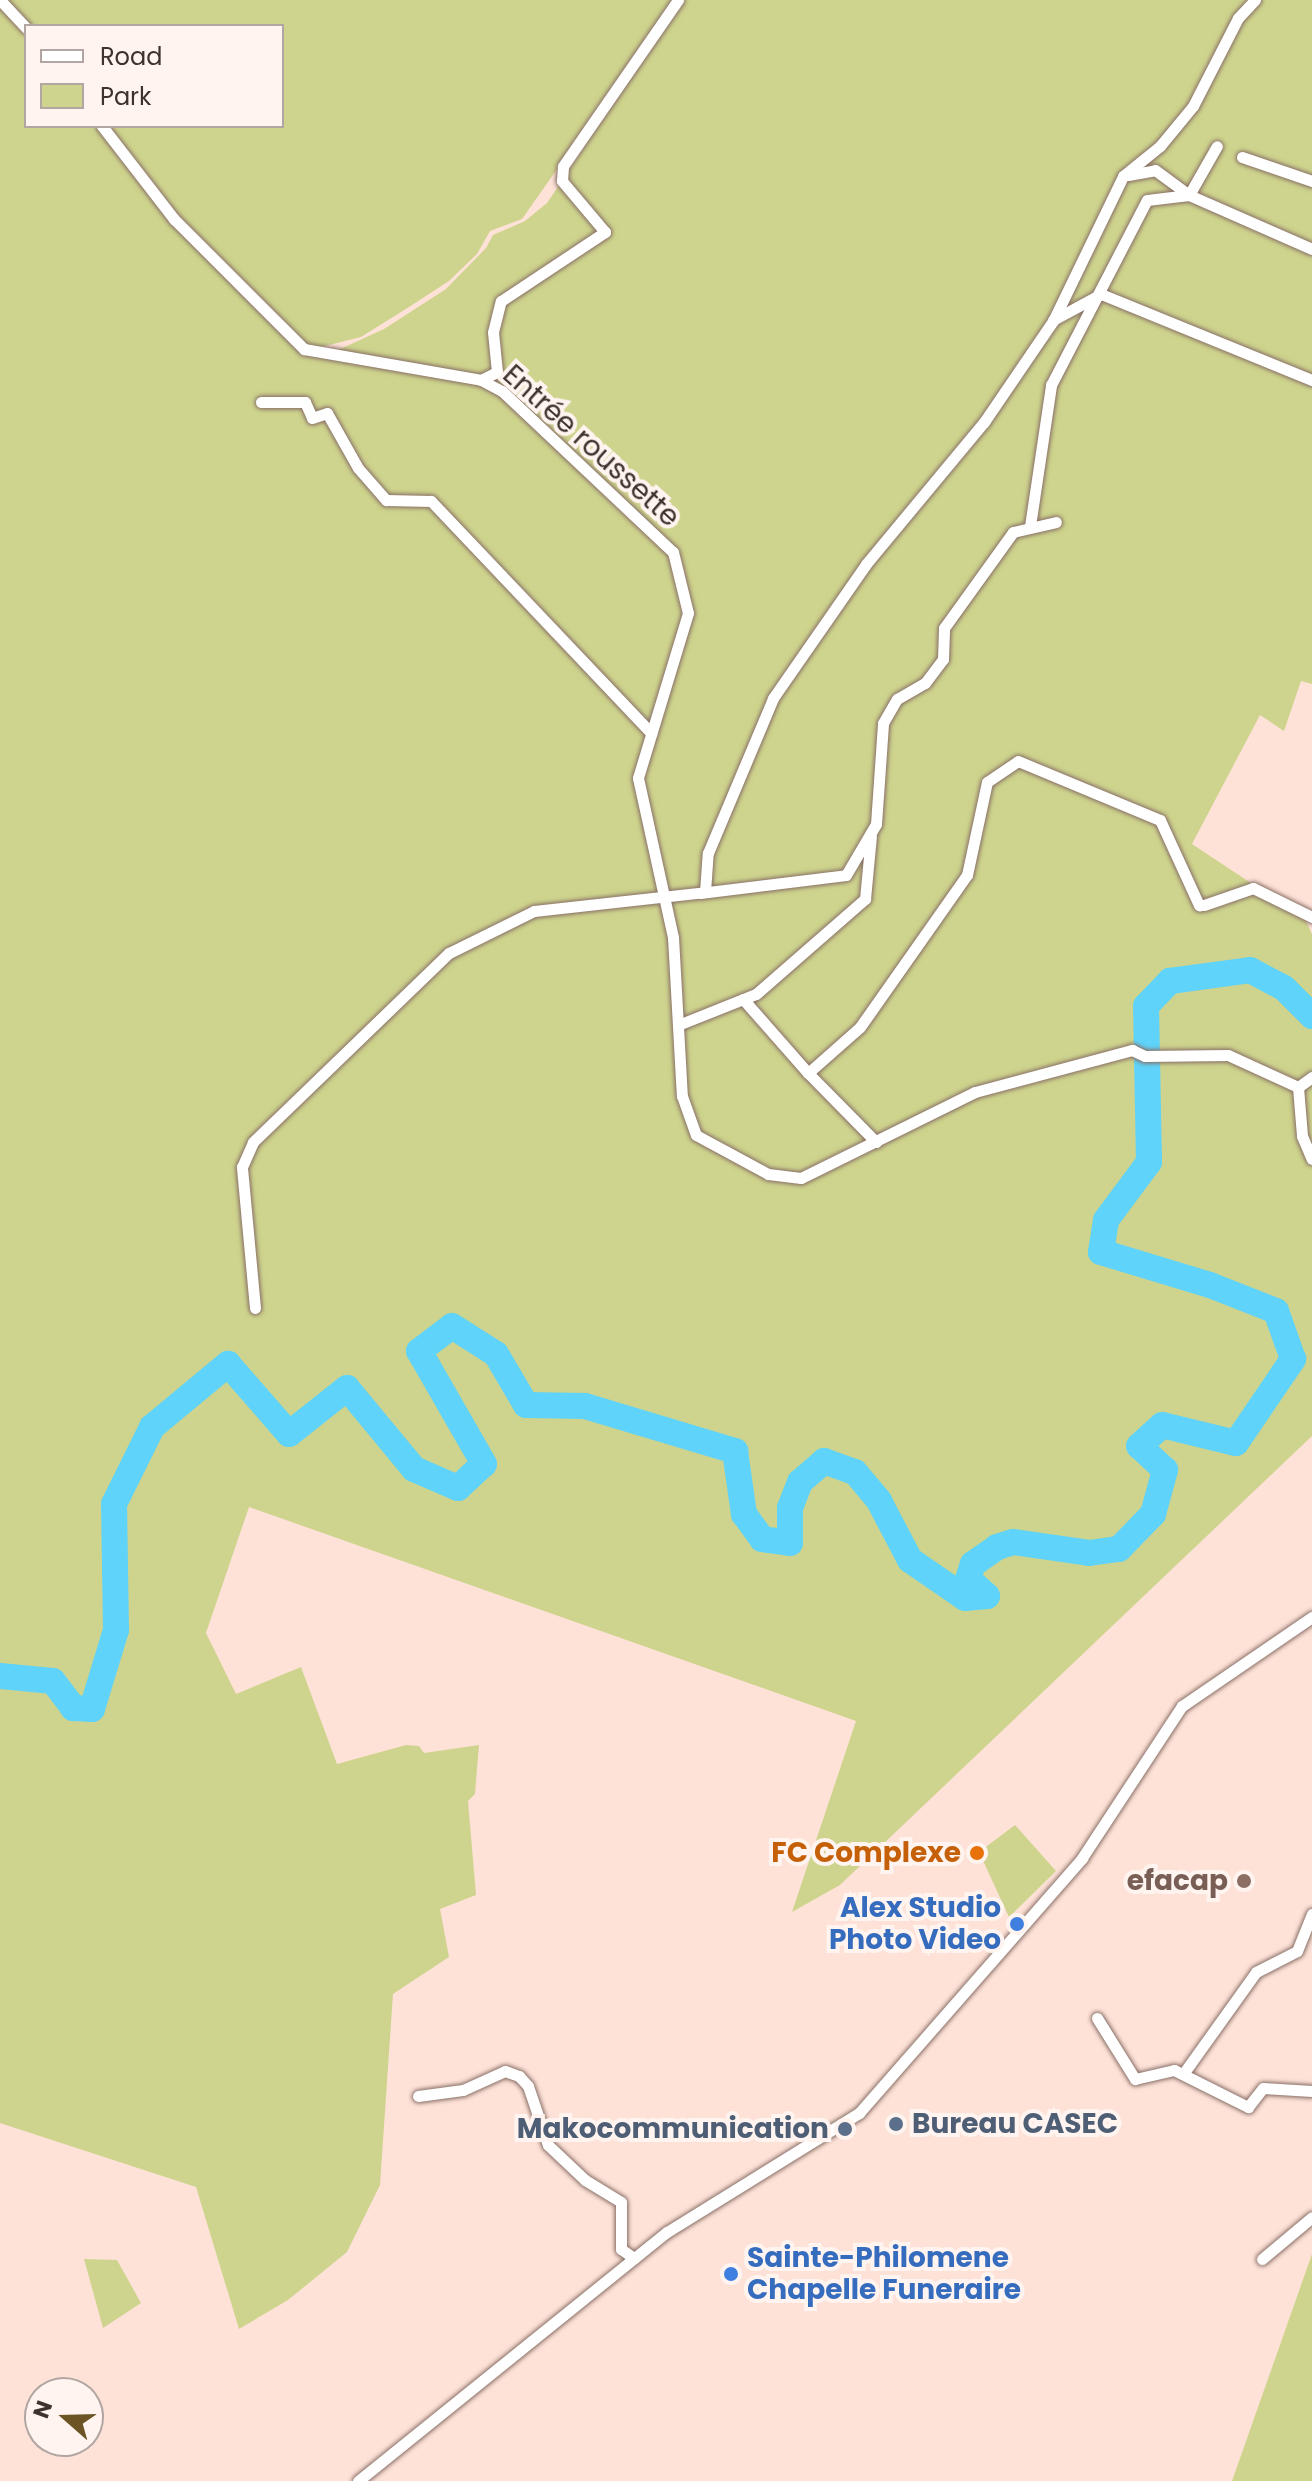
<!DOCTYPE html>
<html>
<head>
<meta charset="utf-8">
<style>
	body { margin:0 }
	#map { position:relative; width:1312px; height:2481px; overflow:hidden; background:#fee2d8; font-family:Poppins,sans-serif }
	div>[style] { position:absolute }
	.green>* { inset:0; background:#ced48d }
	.river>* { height:26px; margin:-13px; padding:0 13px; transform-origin:13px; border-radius:13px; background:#5fd3fa }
	.roads { filter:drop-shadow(0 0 2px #897067) drop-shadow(0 0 2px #897067) }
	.street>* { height:11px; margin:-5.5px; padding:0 5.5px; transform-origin:5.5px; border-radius:5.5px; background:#fff }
	.dots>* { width:22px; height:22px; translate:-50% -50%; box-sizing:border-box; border:4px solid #fff4ef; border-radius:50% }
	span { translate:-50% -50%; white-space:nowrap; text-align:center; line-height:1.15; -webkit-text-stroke:8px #fff4ef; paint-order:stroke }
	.street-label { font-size:28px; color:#3c322e }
	.food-label { font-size:28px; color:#c56008; font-weight:700 }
	.right { translate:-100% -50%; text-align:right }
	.education-label { font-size:28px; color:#785e54; font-weight:700 }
	.shop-label { font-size:28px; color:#366cbe; font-weight:700 }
	.left { translate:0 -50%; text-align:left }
	.service-label { font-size:28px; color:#4e5e75; font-weight:700 }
	.legend { position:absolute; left:24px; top:24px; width:260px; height:104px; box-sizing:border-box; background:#fff4ef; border:2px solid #b1a6a2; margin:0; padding:10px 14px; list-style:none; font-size:24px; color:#3c322e }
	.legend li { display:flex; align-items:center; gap:16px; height:40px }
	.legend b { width:40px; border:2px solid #b1a6a2 }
	.north { position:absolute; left:24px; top:2377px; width:80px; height:80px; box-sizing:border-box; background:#fff4ef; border:2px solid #b1a6a2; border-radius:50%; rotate:290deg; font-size:22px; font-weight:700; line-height:32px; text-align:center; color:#3c322e }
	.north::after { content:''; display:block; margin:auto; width:28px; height:36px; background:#6c5425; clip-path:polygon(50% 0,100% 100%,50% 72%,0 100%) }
</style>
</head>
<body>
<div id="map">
	<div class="green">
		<div style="clip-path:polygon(evenodd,0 0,676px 0,522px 219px,490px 231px,477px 254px,449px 281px,409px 307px,361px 337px,321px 347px,336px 351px,384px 329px,446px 289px,486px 248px,493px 235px,525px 221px,547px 203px,683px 0,1312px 0,1312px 684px,1301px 681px,1284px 731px,1260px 715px,1192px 844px,1305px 919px,1312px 934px,1312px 1436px,840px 1885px,792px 1912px,856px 1721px,249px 1507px,206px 1633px,236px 1694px,301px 1667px,337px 1764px,406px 1745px,419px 1746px,424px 1753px,479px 1745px,475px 1794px,468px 1801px,476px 1895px,440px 1909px,449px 1957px,393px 1994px,380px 2185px,347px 2252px,288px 2300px,239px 2329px,196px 2187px,0 2123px,0 0,26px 26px,282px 26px,282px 126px,26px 126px,26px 26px)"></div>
		<div style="clip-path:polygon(1015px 1825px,1056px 1871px,1009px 1917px,979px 1852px)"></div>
		<div style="clip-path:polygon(1312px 2254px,1312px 2481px,1232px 2481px)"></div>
		<div style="clip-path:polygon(84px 2259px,117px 2260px,141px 2303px,103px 2328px)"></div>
	</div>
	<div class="river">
		<div style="left:0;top:1676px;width:53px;rotate:5.4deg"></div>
		<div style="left:53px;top:1681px;width:34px;rotate:53deg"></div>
		<div style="left:73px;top:1708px;width:19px;rotate:3deg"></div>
		<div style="left:92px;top:1709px;width:83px;rotate:-73.1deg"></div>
		<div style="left:116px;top:1630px;width:126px;rotate:-90.9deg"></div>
		<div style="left:114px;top:1504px;width:86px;rotate:-63.7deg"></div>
		<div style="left:152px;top:1427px;width:99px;rotate:-39.7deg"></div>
		<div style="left:228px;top:1364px;width:93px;rotate:48.9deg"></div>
		<div style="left:289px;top:1434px;width:74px;rotate:-38.4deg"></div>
		<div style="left:347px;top:1388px;width:105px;rotate:50.4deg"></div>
		<div style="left:414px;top:1469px;width:48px;rotate:23.4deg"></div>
		<div style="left:458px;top:1488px;width:35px;rotate:-43deg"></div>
		<div style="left:484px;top:1464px;width:130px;rotate:-119.9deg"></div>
		<div style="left:419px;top:1351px;width:41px;rotate:-37.1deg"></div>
		<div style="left:452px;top:1326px;width:52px;rotate:32.5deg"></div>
		<div style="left:496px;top:1354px;width:59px;rotate:59.5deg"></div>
		<div style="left:526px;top:1405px;width:59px;rotate:1deg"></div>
		<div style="left:585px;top:1406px;width:157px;rotate:16.7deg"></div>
		<div style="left:735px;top:1451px;width:64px;rotate:81.9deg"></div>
		<div style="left:744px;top:1514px;width:31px;rotate:54deg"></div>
		<div style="left:762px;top:1539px;width:28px;rotate:8deg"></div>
		<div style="left:790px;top:1543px;width:35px;rotate:-90deg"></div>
		<div style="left:790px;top:1508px;width:28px;rotate:-69deg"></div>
		<div style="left:800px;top:1482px;width:32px;rotate:-41deg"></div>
		<div style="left:824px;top:1461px;width:33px;rotate:20deg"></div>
		<div style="left:855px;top:1472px;width:38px;rotate:50deg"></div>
		<div style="left:879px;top:1501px;width:67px;rotate:62.3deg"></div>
		<div style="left:910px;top:1560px;width:67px;rotate:34.6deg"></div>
		<div style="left:965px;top:1598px;width:22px;rotate:-5deg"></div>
		<div style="left:987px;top:1596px;width:25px;rotate:-138deg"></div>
		<div style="left:968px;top:1579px;width:16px;rotate:-72deg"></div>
		<div style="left:973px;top:1564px;width:29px;rotate:-35deg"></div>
		<div style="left:997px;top:1547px;width:17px;rotate:-17deg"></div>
		<div style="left:1013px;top:1542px;width:77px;rotate:8.2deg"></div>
		<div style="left:1089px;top:1553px;width:30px;rotate:-8deg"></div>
		<div style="left:1119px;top:1549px;width:49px;rotate:-45.8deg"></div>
		<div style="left:1153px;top:1514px;width:46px;rotate:-74.7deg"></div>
		<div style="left:1165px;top:1470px;width:35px;rotate:-137deg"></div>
		<div style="left:1139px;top:1446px;width:31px;rotate:-42deg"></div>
		<div style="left:1162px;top:1425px;width:76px;rotate:13.7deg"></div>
		<div style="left:1236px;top:1443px;width:102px;rotate:-55.8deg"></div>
		<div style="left:1293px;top:1359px;width:51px;rotate:-109.5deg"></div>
		<div style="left:1276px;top:1311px;width:71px;rotate:-158.5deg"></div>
		<div style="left:1210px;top:1285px;width:114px;rotate:-163.2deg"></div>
		<div style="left:1101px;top:1252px;width:32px;rotate:-81deg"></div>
		<div style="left:1106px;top:1220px;width:72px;rotate:-53.4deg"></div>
		<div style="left:1149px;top:1162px;width:156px;rotate:-91.1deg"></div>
		<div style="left:1146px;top:1006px;width:35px;rotate:-46deg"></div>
		<div style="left:1170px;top:981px;width:81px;rotate:-7.8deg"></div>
		<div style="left:1250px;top:970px;width:38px;rotate:28deg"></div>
		<div style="left:1284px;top:988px;width:40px;rotate:45deg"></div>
	</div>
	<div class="roads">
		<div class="street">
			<div style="left:1px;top:1px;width:37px;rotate:47deg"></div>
			<div style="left:102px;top:126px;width:118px;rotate:52.3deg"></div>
			<div style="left:174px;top:219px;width:184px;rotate:45deg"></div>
			<div style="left:304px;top:349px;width:180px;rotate:9.9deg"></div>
			<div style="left:481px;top:380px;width:24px;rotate:28deg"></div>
			<div style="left:502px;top:391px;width:235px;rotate:43.3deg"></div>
			<div style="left:673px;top:552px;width:63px;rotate:76.2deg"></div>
			<div style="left:688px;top:613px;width:172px;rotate:106.9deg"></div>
			<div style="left:638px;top:778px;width:163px;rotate:77.6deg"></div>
			<div style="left:673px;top:937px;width:159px;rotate:86.8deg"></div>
			<div style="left:682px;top:1096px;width:41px;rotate:70.3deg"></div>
			<div style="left:696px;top:1135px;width:82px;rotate:28.4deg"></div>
			<div style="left:768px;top:1174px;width:33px;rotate:7deg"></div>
			<div style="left:801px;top:1178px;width:194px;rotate:-26.3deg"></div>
			<div style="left:975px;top:1092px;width:163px;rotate:-15deg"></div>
			<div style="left:1132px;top:1050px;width:14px;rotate:25deg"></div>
			<div style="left:1145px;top:1056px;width:83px;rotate:-0.7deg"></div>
			<div style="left:1228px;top:1055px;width:77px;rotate:24.6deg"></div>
			<div style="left:1242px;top:157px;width:74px;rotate:18.9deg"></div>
			<div style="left:1128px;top:175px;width:27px;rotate:-10deg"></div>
			<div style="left:1155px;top:170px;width:42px;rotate:36.3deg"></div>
			<div style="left:1189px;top:195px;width:134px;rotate:23.7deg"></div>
			<div style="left:1053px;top:320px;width:55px;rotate:-28.4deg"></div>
			<div style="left:1101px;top:294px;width:228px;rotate:22.2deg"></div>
			<div style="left:481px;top:380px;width:18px;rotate:-27deg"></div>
			<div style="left:497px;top:372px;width:40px;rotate:-95.7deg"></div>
			<div style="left:493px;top:332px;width:32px;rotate:-76deg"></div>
			<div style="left:501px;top:301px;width:125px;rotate:-33.6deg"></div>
			<div style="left:605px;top:232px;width:67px;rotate:-130.1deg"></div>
			<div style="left:562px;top:181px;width:15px;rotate:-86deg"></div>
			<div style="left:563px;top:166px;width:202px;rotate:-55.3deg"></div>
			<div style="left:261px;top:402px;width:44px"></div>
			<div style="left:305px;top:402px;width:17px;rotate:66deg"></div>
			<div style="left:312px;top:418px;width:16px;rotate:-18deg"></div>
			<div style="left:327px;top:413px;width:63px;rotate:60.6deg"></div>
			<div style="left:358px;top:468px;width:43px;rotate:48.8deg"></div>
			<div style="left:386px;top:500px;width:45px;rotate:1.3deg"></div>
			<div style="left:431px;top:501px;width:320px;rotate:46.5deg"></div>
			<div style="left:1030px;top:526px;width:143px;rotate:-81.5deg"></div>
			<div style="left:1051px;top:385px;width:208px;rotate:-62.6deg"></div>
			<div style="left:1147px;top:200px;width:42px;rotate:-6.8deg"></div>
			<div style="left:1189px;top:195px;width:56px;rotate:-60.3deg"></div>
			<div style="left:700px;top:893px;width:147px;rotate:-7deg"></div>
			<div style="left:846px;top:875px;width:59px;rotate:-59.5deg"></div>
			<div style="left:876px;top:824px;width:101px;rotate:-86deg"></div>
			<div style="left:883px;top:723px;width:28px;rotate:-60deg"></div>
			<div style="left:897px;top:699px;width:32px;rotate:-30deg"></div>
			<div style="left:925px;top:683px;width:30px;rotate:-53deg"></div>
			<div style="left:943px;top:659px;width:31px;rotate:-88deg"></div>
			<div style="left:944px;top:628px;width:118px;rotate:-54.3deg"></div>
			<div style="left:1013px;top:532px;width:44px;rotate:-13.1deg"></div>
			<div style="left:1204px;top:905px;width:52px;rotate:-19.1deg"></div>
			<div style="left:1253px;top:888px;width:66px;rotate:26.2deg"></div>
			<div style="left:743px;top:999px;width:98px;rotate:48.7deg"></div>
			<div style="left:808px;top:1073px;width:69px;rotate:-41.5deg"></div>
			<div style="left:860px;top:1027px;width:186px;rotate:-54.9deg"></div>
			<div style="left:967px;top:875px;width:95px;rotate:-77.9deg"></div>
			<div style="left:987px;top:782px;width:37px;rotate:-34deg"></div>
			<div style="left:1018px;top:761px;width:154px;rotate:22.6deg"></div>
			<div style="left:1160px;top:820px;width:94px;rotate:65.4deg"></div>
			<div style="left:678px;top:1025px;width:84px;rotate:-21.7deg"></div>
			<div style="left:756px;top:994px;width:145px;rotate:-41.1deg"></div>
			<div style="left:865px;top:899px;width:63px;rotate:-84.6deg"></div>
			<div style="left:808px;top:1073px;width:97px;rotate:45.4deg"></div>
			<div style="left:1312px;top:1077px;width:17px;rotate:144deg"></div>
			<div style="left:1298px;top:1087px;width:49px;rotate:85.3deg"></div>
			<div style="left:1302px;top:1136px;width:25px;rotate:67deg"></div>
			<div style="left:255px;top:1308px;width:142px;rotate:-95.3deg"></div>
			<div style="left:242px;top:1167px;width:27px;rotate:-66deg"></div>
			<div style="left:253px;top:1142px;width:272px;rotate:-44deg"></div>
			<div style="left:449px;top:953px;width:95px;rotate:-26.3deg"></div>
			<div style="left:534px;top:911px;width:172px;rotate:-6.3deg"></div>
			<div style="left:705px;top:892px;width:39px;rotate:-86deg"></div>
			<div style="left:708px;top:853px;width:168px;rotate:-67.2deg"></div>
			<div style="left:773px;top:698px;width:163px;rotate:-55.2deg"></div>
			<div style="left:866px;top:564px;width:185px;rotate:-50.3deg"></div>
			<div style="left:984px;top:422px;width:122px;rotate:-55.7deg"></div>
			<div style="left:1053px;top:321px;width:161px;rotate:-64.2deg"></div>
			<div style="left:1123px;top:176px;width:48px;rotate:-39deg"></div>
			<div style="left:1160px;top:146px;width:52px;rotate:-50.5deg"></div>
			<div style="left:1193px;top:106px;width:99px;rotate:-62.9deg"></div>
			<div style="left:1238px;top:18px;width:25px;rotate:-47deg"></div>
			<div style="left:1097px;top:2018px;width:72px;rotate:58.1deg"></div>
			<div style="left:1135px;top:2079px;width:40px;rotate:-13deg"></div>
			<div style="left:1174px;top:2070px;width:83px;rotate:26.6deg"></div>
			<div style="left:1248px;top:2107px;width:24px;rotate:-52deg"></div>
			<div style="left:1263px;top:2088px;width:49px;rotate:3.5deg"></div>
			<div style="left:1183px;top:2074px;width:125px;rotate:-54.4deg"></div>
			<div style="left:1256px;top:1972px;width:46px;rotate:-27.1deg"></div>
			<div style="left:1297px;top:1951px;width:40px;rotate:-68deg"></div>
			<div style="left:418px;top:2096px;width:45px;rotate:-7.6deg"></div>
			<div style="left:463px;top:2090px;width:46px;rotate:-24.3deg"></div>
			<div style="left:505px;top:2071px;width:15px;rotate:20deg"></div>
			<div style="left:519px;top:2076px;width:13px;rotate:48deg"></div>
			<div style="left:528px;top:2086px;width:62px;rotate:71.3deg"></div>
			<div style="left:548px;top:2145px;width:51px;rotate:43.4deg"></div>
			<div style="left:585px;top:2180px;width:42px;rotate:31.4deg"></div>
			<div style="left:621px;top:2202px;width:47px;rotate:90deg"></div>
			<div style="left:621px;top:2249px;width:16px;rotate:35deg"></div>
			<div style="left:1262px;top:2259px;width:65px;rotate:-40deg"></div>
			<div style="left:358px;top:2481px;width:397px;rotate:-38.9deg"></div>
			<div style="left:667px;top:2232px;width:226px;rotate:-31.8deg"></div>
			<div style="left:859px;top:2113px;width:339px;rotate:-48.8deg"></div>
			<div style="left:1082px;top:1858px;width:182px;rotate:-56.7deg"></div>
			<div style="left:1182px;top:1706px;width:158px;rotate:-34.4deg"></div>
		</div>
	</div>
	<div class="dots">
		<div style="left:977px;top:1853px;background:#e8710a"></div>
		<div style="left:1244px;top:1881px;background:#8d6e63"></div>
		<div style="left:1017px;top:1924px;background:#3f7fe0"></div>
		<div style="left:896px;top:2124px;background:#5c6f8a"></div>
		<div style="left:845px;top:2129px;background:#5c6f8a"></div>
		<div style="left:731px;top:2274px;background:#3f7fe0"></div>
	</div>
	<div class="street-label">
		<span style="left:591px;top:446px;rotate:42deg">Entrée roussette</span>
	</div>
	<div class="food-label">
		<span class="right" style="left:961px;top:1853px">FC Complexe</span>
	</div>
	<div class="education-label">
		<span class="right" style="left:1228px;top:1881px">efacap</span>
	</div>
	<div class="shop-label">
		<span class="right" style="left:1001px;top:1924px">Alex Studio<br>Photo Video</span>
		<span class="left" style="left:747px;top:2274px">Sainte-Philomene<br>Chapelle Funeraire</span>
	</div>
	<div class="service-label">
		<span class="left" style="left:912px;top:2124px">Bureau CASEC</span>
		<span class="right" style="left:829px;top:2129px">Makocommunication</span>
	</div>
	<ul class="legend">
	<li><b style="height:10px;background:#fff"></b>Road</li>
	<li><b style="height:22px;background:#ced48d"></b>Park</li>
	</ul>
	<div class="north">N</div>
</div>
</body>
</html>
